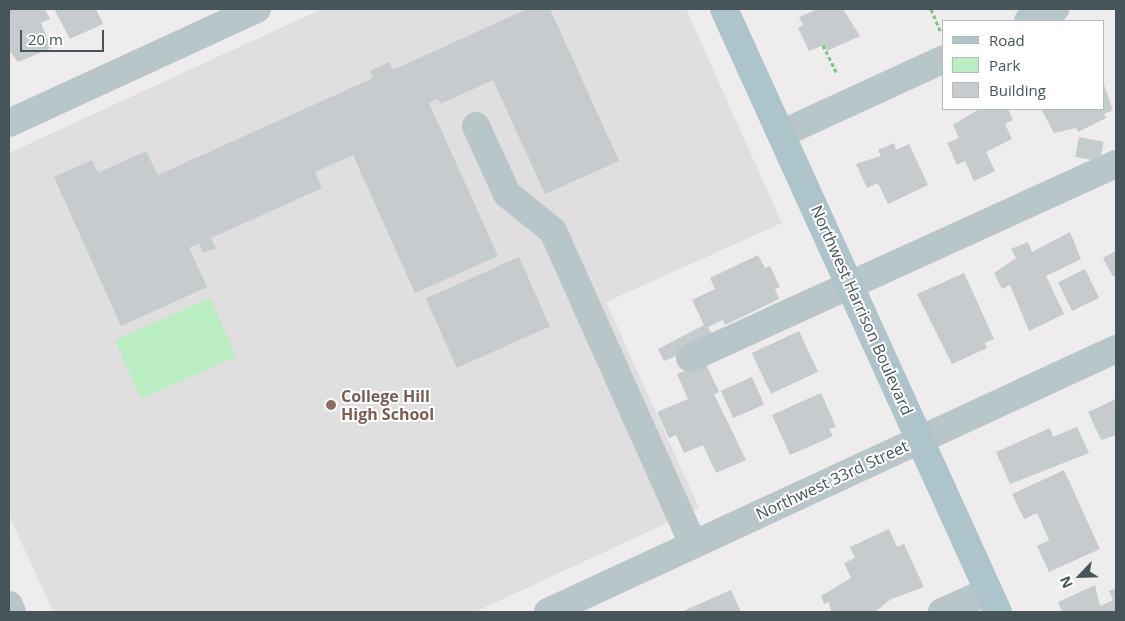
<!DOCTYPE html>
<html>
<head>
<meta charset="utf-8">
<style>
	body { margin:0 }
	#map { position:relative; width:1125px; height:621px; overflow:hidden; background:#efeced; font-family:"Open Sans",sans-serif }
	div>[style] { position:absolute }
	.education>* { inset:0; background:#e0dede }
	.green>* { inset:0; background:#bbedc2; transform-origin:0 0 }
	.building>* { inset:0; background:#c6cbce; transform-origin:0 0 }
	.path>* { height:3px; margin-top:-1.5px; transform-origin:0; background:repeating-linear-gradient(90deg,#74c98a 0 4px,transparent 0 6.5px) }
	.minor>* { height:28px; margin:-14px; padding:0 14px; transform-origin:14px; border-radius:14px; background:#b8c5c9 }
	.major>* { height:28px; margin:-14px; padding:0 14px; transform-origin:14px; border-radius:14px; background:#adc4cb }
	.dots>* { width:14px; height:14px; translate:-50% -50%; box-sizing:border-box; border:2px solid #fff; border-radius:50% }
	span { translate:-50% -50%; white-space:nowrap; text-align:center; line-height:1.15; -webkit-text-stroke:4px #fff; paint-order:stroke }
	.street-label { font-size:16px; color:#465559 }
	.education-label { font-size:16px; color:#785e54; font-weight:700 }
	.left { translate:0 -50%; text-align:left }
	.frame { position:absolute; inset:0; border:10px solid #465559; pointer-events:none }
	.legend { position:absolute; left:942px; top:20px; width:162px; height:90px; box-sizing:border-box; background:#fff; border:1px solid #b5bbbd; margin:0; padding:6px 9px; list-style:none; font-size:15px; color:#465559 }
	.legend li { display:flex; align-items:center; gap:10px; height:25px }
	.legend b { width:25px; border:1px solid #b5bbbd }
	.north { position:absolute; left:1055px; top:551px; width:50px; height:50px; -webkit-text-stroke:4px #fff; paint-order:stroke; rotate:246deg; font-size:14px; font-weight:700; line-height:20px; text-align:center; color:#465559 }
	.north::after { content:''; display:block; margin:auto; width:18px; height:22px; background:#465559; clip-path:polygon(50% 0,100% 100%,50% 72%,0 100%) }
	.scale { position:absolute; left:20px; top:30px; width:84px; height:22px; box-sizing:border-box; border:2px solid #465559; border-top:0; padding-left:6px; font-size:15px; line-height:18px; white-space:nowrap; color:#465559; -webkit-text-stroke:4px #fff; paint-order:stroke }
</style>
</head>
<body>
<div id="map">
	<div class="education">
		<div style="clip-path:polygon(322px 9px,686px 9px,782px 223px,606px 302px,699px 508px,475px 612px,53px 612px,9px 515px,9px 153px)"></div>
	</div>
	<div class="green">
		<div style="left:210px;top:298px;width:64px;height:104px;rotate:66deg"></div>
	</div>
	<div class="building">
		<div style="clip-path:polygon(9px 9px,45px 9px,50px 19px,41px 23px,51px 48px,18px 62px,9px 50px)"></div>
		<div style="clip-path:polygon(54px 9px,96px 9px,103px 24px,70px 39px)"></div>
		<div style="clip-path:polygon(527px 9px,550px 9px,619px 161px,545px 194px,493px 80px,440px 104px,438px 99px,429px 103px,498px 256px,415px 293px,353px 155px,315px 172px,322px 188px,211px 238px,216px 248px,203px 253px,199px 243px,189px 248px,207px 287px,121px 326px,54px 177px,92px 160px,98px 173px,146px 151px,158px 175px,373px 78px,370px 71px,389px 62px,393px 70px)"></div>
		<div style="clip-path:polygon(818px 9px,843px 9px,860px 36px,827px 51px,824px 45px,809px 51px,798px 28px,803px 25px,799px 17px)"></div>
		<div style="clip-path:polygon(1104px 85px,1113px 110px,1104px 114px,1106px 118px,1078px 132px,1076px 128px,1054px 133px,1041px 109px,1104px 109px)"></div>
		<div style="clip-path:polygon(979px 109px,1008px 109px,1013px 120px,1005px 124px,1012px 139px,986px 152px,995px 171px,974px 181px,965px 161px,957px 165px,947px 143px,959px 138px,953px 125px)"></div>
		<div style="left:1079px;top:137px;width:25px;height:20px;rotate:11deg"></div>
		<div style="clip-path:polygon(894px 143px,896px 150px,909px 144px,928px 185px,888px 204px,878px 183px,867px 188px,856px 164px,881px 156px,878px 150px)"></div>
		<div style="clip-path:polygon(1070px 232px,1081px 259px,1046px 276px,1064px 314px,1029px 331px,1010px 285px,1002px 289px,994px 273px,1016px 258px,1011px 249px,1028px 242px,1032px 252px)"></div>
		<div style="clip-path:polygon(1116px 251px,1116px 275px,1113px 277px,1103px 258px)"></div>
		<div style="clip-path:polygon(758px 255px,765px 268px,770px 266px,780px 287px,775px 289px,779px 299px,725px 325px,723px 320px,708px 327px,715px 340px,664px 361px,658px 349px,704px 325px,692px 300px,715px 289px,710px 278px)"></div>
		<div style="left:519px;top:257px;width:76px;height:102px;rotate:66deg"></div>
		<div style="left:1085px;top:269px;width:32px;height:30px;rotate:64deg"></div>
		<div style="clip-path:polygon(964px 273px,994px 339px,985px 343px,987px 348px,952px 364px,917px 294px)"></div>
		<div style="left:799px;top:331px;width:45px;height:52px;rotate:65deg"></div>
		<div style="clip-path:polygon(705px 362px,719px 392px,714px 394px,746px 460px,716px 473px,703px 445px,684px 453px,676px 435px,669px 438px,657px 412px,688px 399px,677px 374px)"></div>
		<div style="left:752px;top:377px;width:30px;height:34px;rotate:66deg"></div>
		<div style="clip-path:polygon(821px 393px,836px 427px,829px 429px,833px 436px,790px 455px,772px 415px)"></div>
		<div style="clip-path:polygon(1116px 399px,1116px 435px,1101px 440px,1088px 412px)"></div>
		<div style="clip-path:polygon(1077px 427px,1089px 453px,1010px 484px,996px 452px,1050px 428px,1053px 437px)"></div>
		<div style="clip-path:polygon(1064px 470px,1100px 549px,1049px 572px,1037px 546px,1049px 540px,1037px 513px,1024px 519px,1012px 494px)"></div>
		<div style="clip-path:polygon(889px 529px,897px 547px,904px 544px,924px 587px,891px 599px,875px 612px,831px 612px,829px 602px,824px 604px,821px 596px,851px 578px,844px 563px,855px 558px,850px 547px)"></div>
		<div style="clip-path:polygon(1095px 585px,1100px 606px,1113px 600px,1109px 591px,1116px 588px,1116px 612px,1062px 612px,1058px 602px)"></div>
		<div style="clip-path:polygon(731px 590px,741px 612px,681px 612px)"></div>
	</div>
	<div class="path">
		<div style="left:931px;top:9px;width:25px;rotate:67deg"></div>
		<div style="left:823px;top:45px;width:32px;rotate:64deg"></div>
	</div>
	<div class="minor">
		<div style="left:1028px;top:21px;width:30px;rotate:-24deg"></div>
		<div style="left:9px;top:123px;width:273px;rotate:-24.7deg"></div>
		<div style="left:476px;top:126px;width:75px;rotate:65.5deg"></div>
		<div style="left:507px;top:194px;width:59px;rotate:38.8deg"></div>
		<div style="left:553px;top:231px;width:343px;rotate:65.9deg"></div>
		<div style="left:781px;top:134px;width:179px;rotate:-24.7deg"></div>
		<div style="left:690px;top:358px;width:468px;rotate:-24.5deg"></div>
		<div style="left:9px;top:605px;width:8px;rotate:67deg"></div>
		<div style="left:548px;top:612px;width:626px;rotate:-24.85deg"></div>
		<div style="left:942px;top:612px;width:51px;rotate:-24.1deg"></div>
	</div>
	<div class="major">
		<div style="left:724px;top:9px;width:662px;rotate:65.56deg"></div>
	</div>
	<div class="dots">
		<div style="left:331px;top:405px;background:#8d6e63"></div>
	</div>
	<div class="street-label">
		<span style="left:862px;top:310px;rotate:66deg">Northwest Harrison Boulevard</span>
		<span style="left:832px;top:480px;rotate:-25deg">Northwest 33rd Street</span>
	</div>
	<div class="education-label">
		<span class="left" style="left:341px;top:405px">College Hill<br>High School</span>
	</div>
	<div class="frame"></div>
	<ul class="legend">
	<li><b style="height:6px;background:#adc4cb"></b>Road</li>
	<li><b style="height:14px;background:#bbedc2"></b>Park</li>
	<li><b style="height:14px;background:#c6cbce"></b>Building</li>
	</ul>
	<div class="north">N</div>
	<div class="scale">20 m</div>
</div>
</body>
</html>
